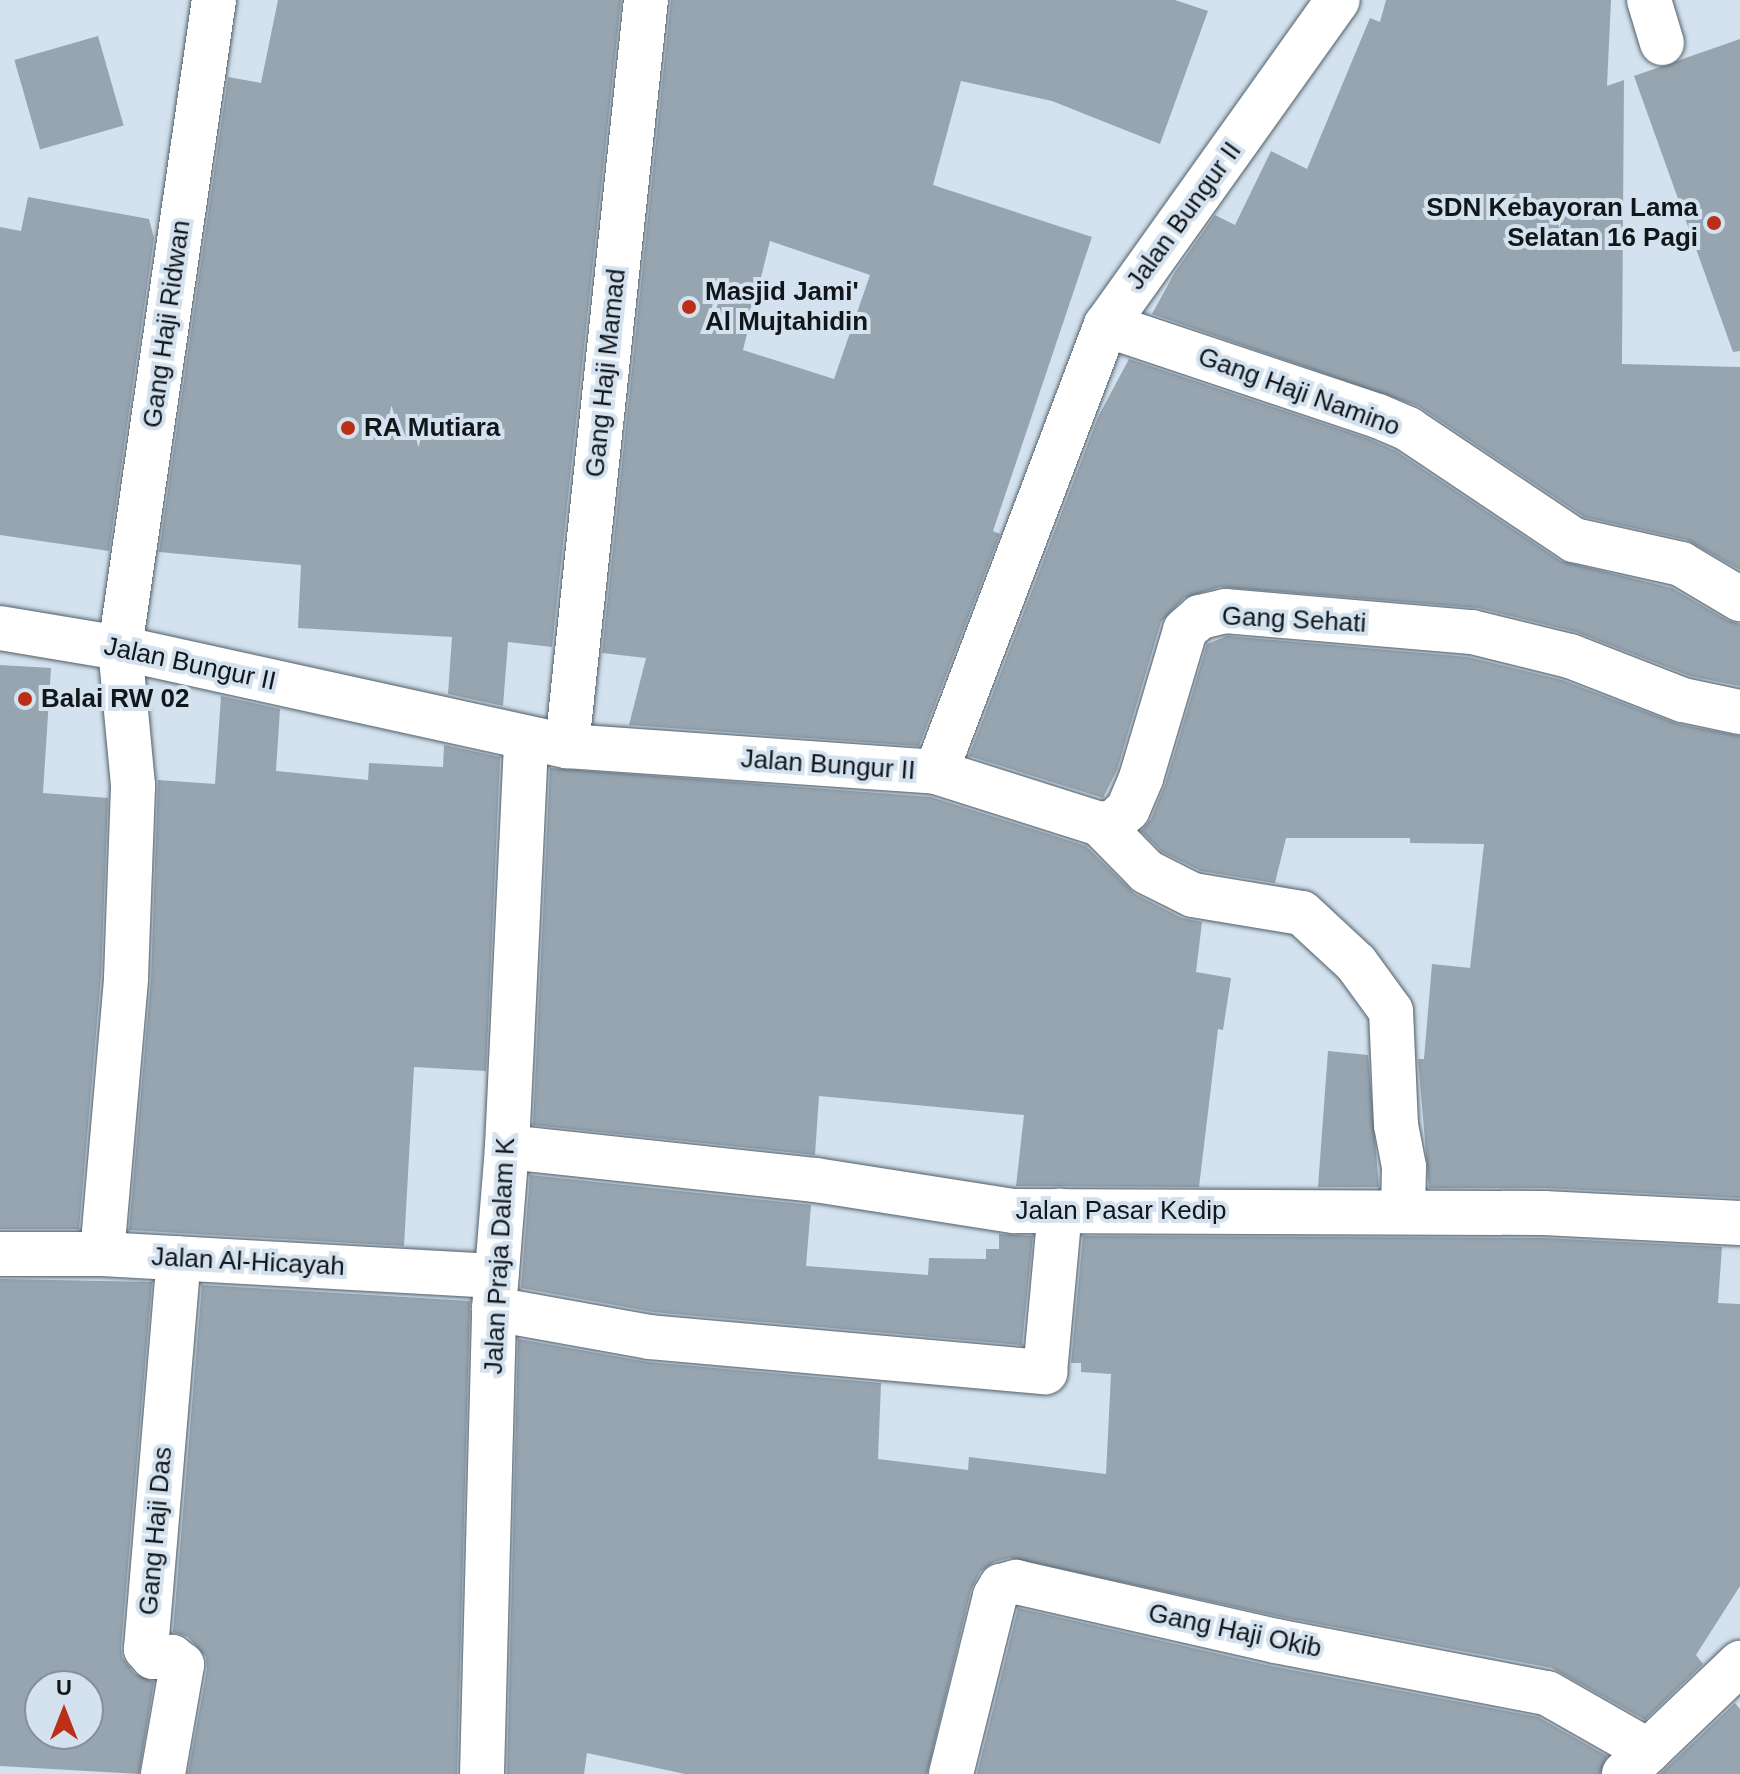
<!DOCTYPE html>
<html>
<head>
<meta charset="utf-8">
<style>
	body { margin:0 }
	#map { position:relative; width:1740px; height:1774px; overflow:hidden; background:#d3e2ee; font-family:Arial,sans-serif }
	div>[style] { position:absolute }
	.building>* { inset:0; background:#97a5b1; transform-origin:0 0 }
	.roads { filter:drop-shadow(0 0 2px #525f69) drop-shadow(0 0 2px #525f69) }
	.minor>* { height:44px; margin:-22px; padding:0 22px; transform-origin:22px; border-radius:22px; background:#fff }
	.tertiary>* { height:44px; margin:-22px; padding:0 22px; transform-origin:22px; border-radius:22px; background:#fff }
	.dots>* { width:22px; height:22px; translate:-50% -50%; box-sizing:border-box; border:4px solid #d3e2ee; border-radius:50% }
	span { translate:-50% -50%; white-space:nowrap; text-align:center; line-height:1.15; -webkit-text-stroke:8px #d3e2ee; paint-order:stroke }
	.poi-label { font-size:26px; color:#11161a; font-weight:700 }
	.right { translate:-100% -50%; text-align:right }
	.left { translate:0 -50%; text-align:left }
	.street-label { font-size:26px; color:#11161a }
	.north { position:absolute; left:24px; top:1670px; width:80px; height:80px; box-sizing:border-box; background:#d3e2ee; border:2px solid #859099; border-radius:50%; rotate:0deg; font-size:22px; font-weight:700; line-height:32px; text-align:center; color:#11161a }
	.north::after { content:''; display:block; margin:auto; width:28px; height:36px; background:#bb2f17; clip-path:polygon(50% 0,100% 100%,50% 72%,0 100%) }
</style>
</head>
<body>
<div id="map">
	<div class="building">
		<div style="clip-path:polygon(278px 0,621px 0,552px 647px,508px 642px,503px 706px,448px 694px,452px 637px,298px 628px,301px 565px,159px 552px,228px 77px,261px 83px)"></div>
		<div style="clip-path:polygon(evenodd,671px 0,1175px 0,1208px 11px,1160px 144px,1052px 101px,961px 81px,933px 185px,1092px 237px,993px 531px,1000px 534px,919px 746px,629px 725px,646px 658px,602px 653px,671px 0,770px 241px,870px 275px,834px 379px,743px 350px,770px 241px)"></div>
		<div style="clip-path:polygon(1386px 0,1611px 0,1607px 86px,1624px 80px,1622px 364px,1740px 367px,1740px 570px,1687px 540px,1584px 517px,1418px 406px,1152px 314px,1175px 272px,1215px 215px,1235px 225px,1271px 151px,1307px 169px,1370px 18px,1380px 22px)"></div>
		<div style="left:98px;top:36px;width:93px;height:87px;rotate:74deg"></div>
		<div style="clip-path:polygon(1740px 39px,1740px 351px,1733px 352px,1634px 76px)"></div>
		<div style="clip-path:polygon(28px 197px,149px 219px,154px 238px,109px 551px,0 535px,0 227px,21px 231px)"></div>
		<div style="clip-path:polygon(1129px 359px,1369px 439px,1396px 451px,1561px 561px,1672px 588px,1727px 620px,1740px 624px,1740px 686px,1690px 676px,1576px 632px,1478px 608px,1220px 587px,1184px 598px,1161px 622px,1117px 770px,1103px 798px,969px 756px,1098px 417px)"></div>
		<div style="clip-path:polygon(1227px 636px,1468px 657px,1562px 680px,1678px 724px,1740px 736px,1740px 1198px,1545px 1188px,1429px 1188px,1418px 1059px,1424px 1059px,1432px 964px,1470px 968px,1484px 844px,1410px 843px,1410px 838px,1286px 838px,1275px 883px,1201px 871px,1162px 852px,1141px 831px,1151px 819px,1165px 785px,1207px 644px)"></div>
		<div style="clip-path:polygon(0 665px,51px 668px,43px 793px,108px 798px,101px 976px,79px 1229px,0 1229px)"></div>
		<div style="clip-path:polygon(221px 696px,280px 709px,276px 771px,368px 780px,369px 763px,443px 767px,444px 745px,500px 757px,486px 1071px,414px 1067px,404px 1246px,129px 1230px,151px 980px,158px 780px,215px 784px)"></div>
		<div style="clip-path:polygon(550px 768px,931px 797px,1086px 846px,1135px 894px,1182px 918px,1202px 922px,1196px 972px,1231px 978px,1223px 1030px,1218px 1029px,1199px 1187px,1016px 1186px,1024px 1115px,819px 1096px,815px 1155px,533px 1125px)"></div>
		<div style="clip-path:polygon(1328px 1051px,1368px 1055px,1379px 1187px,1318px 1187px)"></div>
		<div style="clip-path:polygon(530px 1175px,811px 1205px,806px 1266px,928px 1275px,929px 1258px,986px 1259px,986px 1249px,999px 1249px,999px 1234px,1033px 1236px,1022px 1345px,653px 1312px,521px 1288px)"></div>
		<div style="clip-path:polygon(1083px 1236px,1543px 1238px,1722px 1247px,1718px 1303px,1740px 1304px,1740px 1586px,1696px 1655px,1703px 1664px,1645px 1720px,1552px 1668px,1281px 1617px,1010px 1558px,994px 1562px,980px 1572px,971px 1590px,927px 1774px,685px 1774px,587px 1753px,584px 1774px,507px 1774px,518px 1339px,648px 1362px,881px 1383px,878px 1459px,968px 1470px,969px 1457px,1106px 1474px,1111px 1374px,1081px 1372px,1081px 1363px,1071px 1363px)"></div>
		<div style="clip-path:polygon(evenodd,0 1279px,152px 1282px,121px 1647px,122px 1657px,134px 1673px,154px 1682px,139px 1774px,0 1766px,0 1279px,40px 1686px,88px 1686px,88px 1734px,40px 1734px,40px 1686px)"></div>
		<div style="clip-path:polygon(202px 1285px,470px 1301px,457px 1774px,188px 1774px,207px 1669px,206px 1657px,188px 1637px,173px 1632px)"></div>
		<div style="clip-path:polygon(1018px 1608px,1271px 1666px,1538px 1717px,1607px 1756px,1600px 1774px,977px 1774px)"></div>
		<div style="clip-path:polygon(1735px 1703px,1740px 1709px,1740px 1774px,1660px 1774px)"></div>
	</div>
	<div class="roads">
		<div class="minor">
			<div style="left:1649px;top:0;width:45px;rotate:73.2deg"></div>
			<div style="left:1106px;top:325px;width:287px;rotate:18.5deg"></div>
			<div style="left:1378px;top:416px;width:33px;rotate:23deg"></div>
			<div style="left:1408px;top:429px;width:200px;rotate:33.8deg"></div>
			<div style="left:1574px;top:540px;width:110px;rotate:12.6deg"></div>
			<div style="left:1681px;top:564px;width:69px;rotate:30.7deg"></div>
			<div style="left:567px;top:746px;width:750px;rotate:-83.96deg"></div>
			<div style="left:936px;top:772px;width:172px;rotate:17.6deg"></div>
			<div style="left:1100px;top:824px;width:14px;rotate:-8deg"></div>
			<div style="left:1114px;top:822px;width:19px;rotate:-43deg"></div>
			<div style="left:1128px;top:809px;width:34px;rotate:-67deg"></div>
			<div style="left:1141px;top:778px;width:154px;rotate:-73.4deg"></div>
			<div style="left:1185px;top:630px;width:20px;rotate:-41deg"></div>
			<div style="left:1200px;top:617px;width:26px;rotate:-13deg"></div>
			<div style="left:1225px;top:611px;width:248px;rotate:4.9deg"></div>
			<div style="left:1472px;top:632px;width:101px;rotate:13.8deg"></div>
			<div style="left:1570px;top:656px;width:121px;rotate:21.3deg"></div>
			<div style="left:1683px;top:700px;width:58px;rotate:11.9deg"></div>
			<div style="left:1100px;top:824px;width:67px;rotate:45.6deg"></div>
			<div style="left:1147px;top:872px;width:51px;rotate:26.6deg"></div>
			<div style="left:1193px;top:895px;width:110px;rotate:9.4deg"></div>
			<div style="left:1302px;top:913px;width:74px;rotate:42.8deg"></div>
			<div style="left:1356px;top:963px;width:59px;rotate:53.9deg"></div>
			<div style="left:1391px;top:1011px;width:114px;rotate:87.5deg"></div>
			<div style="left:1396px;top:1125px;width:43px;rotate:79.2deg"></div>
			<div style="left:1404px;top:1167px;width:45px;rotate:91.3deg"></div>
			<div style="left:507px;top:1147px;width:310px;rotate:6.1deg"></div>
			<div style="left:815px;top:1180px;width:201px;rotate:8.9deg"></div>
			<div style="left:1014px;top:1211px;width:530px;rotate:0.22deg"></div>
			<div style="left:1544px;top:1213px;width:196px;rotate:2.9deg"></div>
			<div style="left:0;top:1254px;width:102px"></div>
			<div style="left:102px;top:1254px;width:395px;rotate:3.2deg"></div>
			<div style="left:102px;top:1254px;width:277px;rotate:-85deg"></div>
			<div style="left:126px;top:978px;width:193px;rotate:-87.9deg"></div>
			<div style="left:133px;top:785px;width:138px;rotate:-95.4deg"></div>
			<div style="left:120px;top:648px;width:655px;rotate:-81.75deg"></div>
			<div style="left:494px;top:1309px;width:158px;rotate:10.2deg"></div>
			<div style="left:650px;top:1337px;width:397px;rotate:5.1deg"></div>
			<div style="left:1045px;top:1372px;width:162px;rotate:-84.7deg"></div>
			<div style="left:163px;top:1774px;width:111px;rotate:-80.1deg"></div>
			<div style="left:182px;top:1665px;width:13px;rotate:-141deg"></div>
			<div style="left:172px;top:1657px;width:19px;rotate:180deg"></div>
			<div style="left:153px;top:1657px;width:11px;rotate:-131deg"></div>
			<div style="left:146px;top:1649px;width:392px;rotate:-85.2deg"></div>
			<div style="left:951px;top:1774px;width:183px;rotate:-76.1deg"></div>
			<div style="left:995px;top:1596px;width:12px;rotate:-59deg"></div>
			<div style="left:1001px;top:1586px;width:16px;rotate:-15deg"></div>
			<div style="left:1016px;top:1582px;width:267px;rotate:12.8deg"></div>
			<div style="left:1276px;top:1641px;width:276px;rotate:10.9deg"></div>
			<div style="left:1547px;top:1693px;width:117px;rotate:29.6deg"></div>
			<div style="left:1624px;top:1774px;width:161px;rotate:-43.7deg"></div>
		</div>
		<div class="tertiary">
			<div style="left:0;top:628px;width:122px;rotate:9.5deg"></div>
			<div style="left:120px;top:648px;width:458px;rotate:12.4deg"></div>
			<div style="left:567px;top:746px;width:370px;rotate:4deg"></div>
			<div style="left:936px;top:772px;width:478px;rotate:-69.2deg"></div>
			<div style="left:1106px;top:325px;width:399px;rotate:-54.5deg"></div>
			<div style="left:482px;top:1774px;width:465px;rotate:-88.5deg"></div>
			<div style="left:494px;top:1309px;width:163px;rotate:-85.4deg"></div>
			<div style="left:507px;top:1147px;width:408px;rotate:-87.3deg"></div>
		</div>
	</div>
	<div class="dots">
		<div style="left:1714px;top:223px;background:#bb2f17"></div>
		<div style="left:689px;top:307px;background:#bb2f17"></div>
		<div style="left:348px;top:428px;background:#bb2f17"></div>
		<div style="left:25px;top:699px;background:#bb2f17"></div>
	</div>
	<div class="poi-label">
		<span class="right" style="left:1698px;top:223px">SDN Kebayoran Lama<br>Selatan 16 Pagi</span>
		<span class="left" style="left:705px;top:307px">Masjid Jami'<br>Al Mujtahidin</span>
		<span class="left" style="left:364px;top:428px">RA Mutiara</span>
		<span class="left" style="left:41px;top:699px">Balai RW 02</span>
	</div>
	<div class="street-label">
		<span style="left:1184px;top:216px;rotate:-54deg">Jalan Bungur II</span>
		<span style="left:167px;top:324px;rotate:-82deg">Gang Haji Ridwan</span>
		<span style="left:606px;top:373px;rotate:-84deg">Gang Haji Mamad</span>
		<span style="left:1299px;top:392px;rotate:20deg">Gang Haji Namino</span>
		<span style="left:1294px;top:620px;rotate:3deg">Gang Sehati</span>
		<span style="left:190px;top:664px;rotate:12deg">Jalan Bungur II</span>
		<span style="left:828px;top:765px;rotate:4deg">Jalan Bungur II</span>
		<span style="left:1121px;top:1211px">Jalan Pasar Kedip</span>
		<span style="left:500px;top:1256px;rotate:-87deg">Jalan Praja Dalam K</span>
		<span style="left:248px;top:1262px;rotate:3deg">Jalan Al-Hicayah</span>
		<span style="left:156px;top:1531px;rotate:-85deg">Gang Haji Das</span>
		<span style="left:1235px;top:1631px;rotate:12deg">Gang Haji Okib</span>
	</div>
	<div class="north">U</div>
</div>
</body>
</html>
